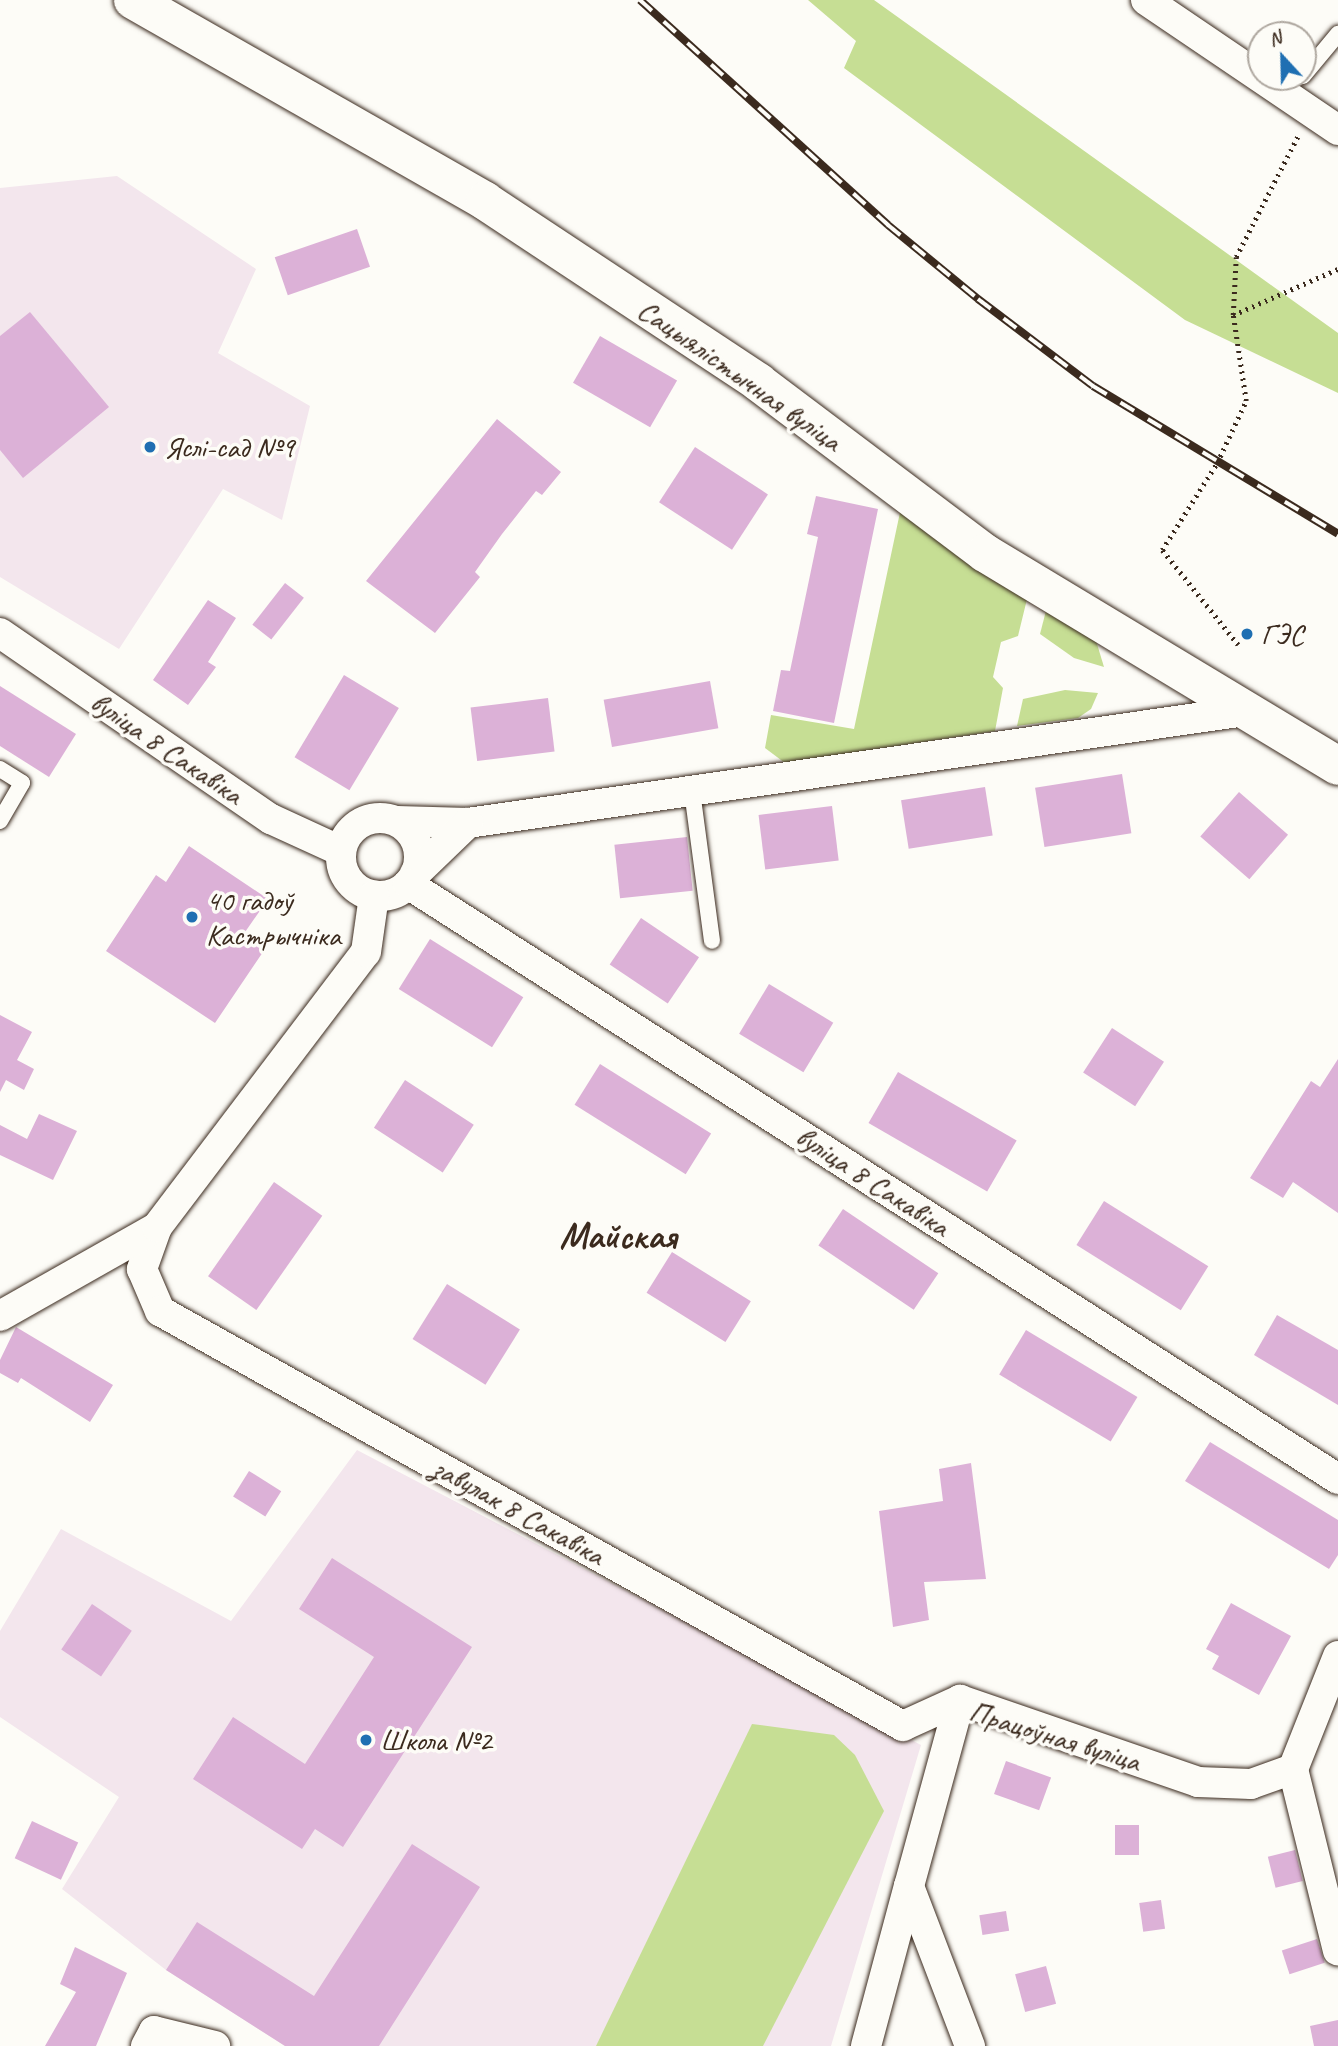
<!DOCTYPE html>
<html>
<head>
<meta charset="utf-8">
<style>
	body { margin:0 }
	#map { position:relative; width:1338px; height:2046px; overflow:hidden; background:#fdfcf7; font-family:Caveat,sans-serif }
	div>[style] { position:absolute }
	.built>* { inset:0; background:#f3e6ed }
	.green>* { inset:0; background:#c6de94 }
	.building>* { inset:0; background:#dcb1d7; transform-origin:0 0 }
	.path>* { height:4.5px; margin-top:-2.25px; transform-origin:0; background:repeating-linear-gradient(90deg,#3b2a1e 0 2px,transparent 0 7px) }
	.roads { filter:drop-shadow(0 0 2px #3b2a1e) drop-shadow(0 0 2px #3b2a1e) }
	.service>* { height:16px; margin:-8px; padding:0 8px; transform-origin:8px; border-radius:8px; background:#fdfcf7 }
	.minor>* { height:30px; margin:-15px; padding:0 15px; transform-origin:15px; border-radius:15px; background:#fdfcf7 }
	.minor>.ring { margin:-15px; padding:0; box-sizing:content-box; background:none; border:30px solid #fdfcf7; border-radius:50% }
	.tertiary>* { height:38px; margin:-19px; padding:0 19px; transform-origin:19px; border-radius:19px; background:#fdfcf7 }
	.rail>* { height:8px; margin-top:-4px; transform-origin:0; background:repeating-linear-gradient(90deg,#fdfcf7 0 16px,#3b2a1e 0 32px); box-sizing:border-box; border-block:2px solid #3b2a1e }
	.dots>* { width:19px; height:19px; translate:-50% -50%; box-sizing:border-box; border:4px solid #fdfcf7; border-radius:50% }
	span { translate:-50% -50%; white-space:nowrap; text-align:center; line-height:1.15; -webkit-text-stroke:7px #fdfcf7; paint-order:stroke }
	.street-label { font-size:30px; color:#3b2a1e }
	.poi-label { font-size:30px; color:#3b2a1e }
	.left { translate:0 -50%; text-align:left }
	.district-label { font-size:37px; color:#3b2a1e; font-weight:700 }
	.north { position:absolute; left:1247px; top:21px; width:70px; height:70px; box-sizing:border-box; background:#fdfcf7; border:2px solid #afa8a0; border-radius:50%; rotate:338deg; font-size:19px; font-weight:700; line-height:28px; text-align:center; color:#3b2a1e }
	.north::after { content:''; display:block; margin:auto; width:24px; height:32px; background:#1f6fb2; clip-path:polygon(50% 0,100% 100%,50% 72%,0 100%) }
</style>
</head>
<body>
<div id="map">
	<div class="built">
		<div style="clip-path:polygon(117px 176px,256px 269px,218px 353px,310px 406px,282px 520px,223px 489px,119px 649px,0 577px,0 188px)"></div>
		<div style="clip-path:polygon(357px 1450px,921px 1745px,831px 2046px,285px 2046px,166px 1970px,62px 1889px,119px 1797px,0 1717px,0 1631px,61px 1529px,231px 1621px)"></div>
	</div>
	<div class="green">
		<div style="clip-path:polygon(808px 0,874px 0,1338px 333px,1338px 393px,1185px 320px,844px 68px,856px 41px)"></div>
		<div style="clip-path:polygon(902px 503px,1028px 595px,1018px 636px,1001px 642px,993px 677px,1003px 688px,995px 731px,785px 763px,765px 748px,771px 715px,854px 729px)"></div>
		<div style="clip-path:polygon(1048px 603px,1094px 634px,1104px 667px,1074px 658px,1040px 634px)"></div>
		<div style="clip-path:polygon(1065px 690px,1098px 693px,1091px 709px,1078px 718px,1017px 726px,1023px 699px)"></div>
		<div style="clip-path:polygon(752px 1724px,834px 1735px,855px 1755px,884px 1811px,763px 2046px,596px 2046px)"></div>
	</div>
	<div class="building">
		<div style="left:357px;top:229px;width:40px;height:87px;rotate:71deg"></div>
		<div style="clip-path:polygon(30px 312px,109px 407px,23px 478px,0 450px,0 336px)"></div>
		<div style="left:600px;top:336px;width:89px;height:54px;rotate:30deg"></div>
		<div style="clip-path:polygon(497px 419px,561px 472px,542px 495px,536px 491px,502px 534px,475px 572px,480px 577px,435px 633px,366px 581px)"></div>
		<div style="left:695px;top:447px;width:87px;height:66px;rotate:33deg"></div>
		<div style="clip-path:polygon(816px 496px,878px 509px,834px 723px,773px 711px,781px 670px,790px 671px,818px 537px,807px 534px)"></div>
		<div style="left:285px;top:583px;width:24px;height:53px;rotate:38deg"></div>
		<div style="clip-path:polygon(208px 600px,236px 618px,208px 662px,216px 667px,188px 705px,153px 680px)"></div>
		<div style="left:344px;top:675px;width:64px;height:96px;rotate:31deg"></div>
		<div style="left:710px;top:681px;width:48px;height:108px;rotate:80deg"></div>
		<div style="clip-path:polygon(0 686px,76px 734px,49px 777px,0 746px)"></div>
		<div style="left:548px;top:698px;width:54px;height:78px;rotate:83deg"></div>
		<div style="left:1122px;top:774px;width:60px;height:88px;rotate:81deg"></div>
		<div style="left:985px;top:787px;width:49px;height:85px;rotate:81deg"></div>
		<div style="left:1239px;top:792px;width:65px;height:59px;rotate:41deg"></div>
		<div style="left:832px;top:806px;width:55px;height:74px;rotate:83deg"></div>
		<div style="left:687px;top:837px;width:54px;height:73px;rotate:84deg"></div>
		<div style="clip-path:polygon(189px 846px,268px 899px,243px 935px,265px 949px,215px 1023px,106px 951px,156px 875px,166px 882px)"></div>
		<div style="left:641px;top:918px;width:70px;height:56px;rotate:34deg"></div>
		<div style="left:430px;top:939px;width:110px;height:59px;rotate:32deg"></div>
		<div style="left:769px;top:984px;width:75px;height:58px;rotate:31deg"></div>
		<div style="clip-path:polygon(0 1015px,32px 1032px,17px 1060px,34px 1069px,24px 1090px,6px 1080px,0 1092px)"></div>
		<div style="left:1112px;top:1028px;width:62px;height:53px;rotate:33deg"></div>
		<div style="clip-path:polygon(1338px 1059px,1338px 1213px,1293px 1182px,1283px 1198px,1250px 1178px,1311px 1081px,1320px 1087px)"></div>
		<div style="left:600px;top:1064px;width:131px;height:48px;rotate:32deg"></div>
		<div style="left:898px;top:1072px;width:137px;height:59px;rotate:30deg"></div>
		<div style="left:405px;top:1080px;width:82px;height:57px;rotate:33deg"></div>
		<div style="clip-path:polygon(39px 1114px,77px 1131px,53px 1180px,0 1155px,0 1125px,27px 1139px)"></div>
		<div style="left:274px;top:1182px;width:59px;height:115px;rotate:35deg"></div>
		<div style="left:1104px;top:1201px;width:123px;height:52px;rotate:32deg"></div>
		<div style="left:843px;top:1209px;width:115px;height:44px;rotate:34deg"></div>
		<div style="left:672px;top:1252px;width:93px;height:48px;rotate:32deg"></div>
		<div style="left:447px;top:1284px;width:86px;height:65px;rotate:32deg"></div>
		<div style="clip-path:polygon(1277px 1315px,1338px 1350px,1338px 1405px,1254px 1355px)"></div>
		<div style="clip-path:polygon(16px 1327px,113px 1385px,90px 1422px,21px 1378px,18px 1383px,0 1373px,0 1360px)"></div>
		<div style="left:1026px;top:1330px;width:130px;height:52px;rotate:31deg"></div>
		<div style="clip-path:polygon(1210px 1442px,1338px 1520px,1338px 1555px,1329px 1569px,1185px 1481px)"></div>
		<div style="clip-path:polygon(971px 1463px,986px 1579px,924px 1582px,929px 1620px,893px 1627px,879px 1511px,943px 1501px,939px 1469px)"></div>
		<div style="left:249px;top:1471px;width:38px;height:30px;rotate:32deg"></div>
		<div style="clip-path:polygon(332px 1558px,472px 1647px,343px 1847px,315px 1829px,302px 1849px,193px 1779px,233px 1717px,305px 1764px,374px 1657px,299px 1609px)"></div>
		<div style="clip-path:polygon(1231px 1603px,1291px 1636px,1259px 1695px,1212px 1669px,1219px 1656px,1206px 1649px)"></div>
		<div style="left:92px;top:1604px;width:48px;height:55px;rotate:34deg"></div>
		<div style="left:1006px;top:1761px;width:48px;height:35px;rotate:20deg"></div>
		<div style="left:32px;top:1821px;width:51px;height:41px;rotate:25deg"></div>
		<div style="left:1115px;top:1825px;width:24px;height:30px"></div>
		<div style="clip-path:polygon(412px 1844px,480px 1887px,379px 2046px,285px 2046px,166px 1970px,197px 1922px,314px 1996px)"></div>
		<div style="left:1295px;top:1850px;width:32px;height:28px;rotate:76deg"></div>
		<div style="left:1161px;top:1900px;width:29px;height:22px;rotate:82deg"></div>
		<div style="left:1006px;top:1911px;width:20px;height:27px;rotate:81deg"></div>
		<div style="left:1317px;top:1939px;width:25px;height:37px;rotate:72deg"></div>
		<div style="clip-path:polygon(75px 1947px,127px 1973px,96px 2046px,45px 2046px,76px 1992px,60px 1984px)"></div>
		<div style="left:1046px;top:1966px;width:39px;height:32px;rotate:75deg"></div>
		<div style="clip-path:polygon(1338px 2020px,1338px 2046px,1314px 2046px,1310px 2026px)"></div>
	</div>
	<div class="path">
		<div style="left:1233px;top:315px;width:115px;rotate:-23.7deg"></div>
		<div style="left:1238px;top:645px;width:122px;rotate:-128.7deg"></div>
		<div style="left:1162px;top:550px;width:103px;rotate:-57.7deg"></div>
		<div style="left:1217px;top:463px;width:68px;rotate:-64.9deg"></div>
		<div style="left:1246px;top:401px;width:87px;rotate:-98.6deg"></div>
		<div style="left:1233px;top:315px;width:58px;rotate:-87deg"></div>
		<div style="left:1236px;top:257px;width:136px;rotate:-62.9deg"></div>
	</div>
	<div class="roads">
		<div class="service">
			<div style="left:1303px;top:76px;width:55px;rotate:-50.2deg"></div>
			<div style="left:0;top:769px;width:26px;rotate:32deg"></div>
			<div style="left:22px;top:783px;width:44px;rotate:120.1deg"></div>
			<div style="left:692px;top:791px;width:151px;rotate:82.4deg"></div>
		</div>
		<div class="minor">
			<div style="left:1146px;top:0;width:232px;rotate:34.1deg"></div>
			<div style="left:0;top:633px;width:329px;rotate:34.5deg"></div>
			<div style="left:271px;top:819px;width:77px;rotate:24.6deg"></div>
			<div class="ring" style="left:341px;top:818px;width:48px;height:48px"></div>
			<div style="left:397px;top:821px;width:71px;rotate:1.6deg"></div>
			<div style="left:468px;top:823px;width:785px;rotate:-8.2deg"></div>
			<div style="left:415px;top:874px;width:74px;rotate:-43.9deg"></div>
			<div style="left:408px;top:884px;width:1104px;rotate:32.61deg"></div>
			<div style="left:157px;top:1227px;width:45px;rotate:109.7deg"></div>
			<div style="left:142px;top:1269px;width:46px;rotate:66.8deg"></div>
			<div style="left:160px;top:1311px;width:851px;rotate:29.19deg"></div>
			<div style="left:903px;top:1726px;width:63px;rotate:-24.5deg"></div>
			<div style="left:0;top:1316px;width:180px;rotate:-29.5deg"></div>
			<div style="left:157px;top:1227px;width:345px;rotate:-52.8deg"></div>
			<div style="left:366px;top:952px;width:57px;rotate:-81.9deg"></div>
			<div style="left:1338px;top:1656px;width:122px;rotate:111.7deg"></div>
			<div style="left:1293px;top:1769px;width:187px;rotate:76.1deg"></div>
			<div style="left:146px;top:2046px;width:17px;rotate:-62deg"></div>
			<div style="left:154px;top:2031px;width:63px;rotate:13.8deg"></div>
			<div style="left:866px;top:2046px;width:166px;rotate:-75deg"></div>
			<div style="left:970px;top:2046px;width:171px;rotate:-110.9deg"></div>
			<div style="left:909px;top:1886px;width:193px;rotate:-74.7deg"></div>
			<div style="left:960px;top:1700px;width:252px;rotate:19deg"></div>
			<div style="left:1198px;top:1782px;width:53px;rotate:2.2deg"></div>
			<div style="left:1251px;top:1784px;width:45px;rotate:-19.7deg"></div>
		</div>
		<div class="tertiary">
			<div style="left:133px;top:0;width:405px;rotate:29.7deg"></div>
			<div style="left:485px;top:201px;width:328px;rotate:33.5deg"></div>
			<div style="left:758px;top:382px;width:284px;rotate:37deg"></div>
			<div style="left:985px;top:553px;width:412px;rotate:31.1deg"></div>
		</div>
	</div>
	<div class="rail">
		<div style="left:640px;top:0;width:335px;rotate:42.2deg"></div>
		<div style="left:888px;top:225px;width:117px;rotate:39.4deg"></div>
		<div style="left:978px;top:299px;width:144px;rotate:37.1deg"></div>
		<div style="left:1093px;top:386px;width:286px;rotate:31.1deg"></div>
	</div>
	<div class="dots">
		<div style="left:150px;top:447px;background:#1f6fb2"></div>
		<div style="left:1247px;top:634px;background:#1f6fb2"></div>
		<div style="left:192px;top:917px;background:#1f6fb2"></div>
		<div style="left:366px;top:1740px;background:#1f6fb2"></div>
	</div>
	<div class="street-label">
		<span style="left:740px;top:375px;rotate:35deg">Сацыялістычная вуліца</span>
		<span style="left:167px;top:748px;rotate:34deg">вуліца 8 Сакавіка</span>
		<span style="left:873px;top:1181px;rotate:33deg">вуліца 8 Сакавіка</span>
		<span style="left:519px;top:1511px;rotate:29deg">завулак 8 Сакавіка</span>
		<span style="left:1055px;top:1736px;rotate:17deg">Працоўная вуліца</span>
	</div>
	<div class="poi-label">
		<span class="left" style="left:164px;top:447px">Яслі-сад №9</span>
		<span class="left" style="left:1261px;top:634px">ГЭС</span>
		<span class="left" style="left:206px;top:917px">40 гадоў<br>Кастрычніка</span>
		<span class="left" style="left:380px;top:1740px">Школа №2</span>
	</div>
	<div class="district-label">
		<span style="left:618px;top:1236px">Майская</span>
	</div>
	<div class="north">N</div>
</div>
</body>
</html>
